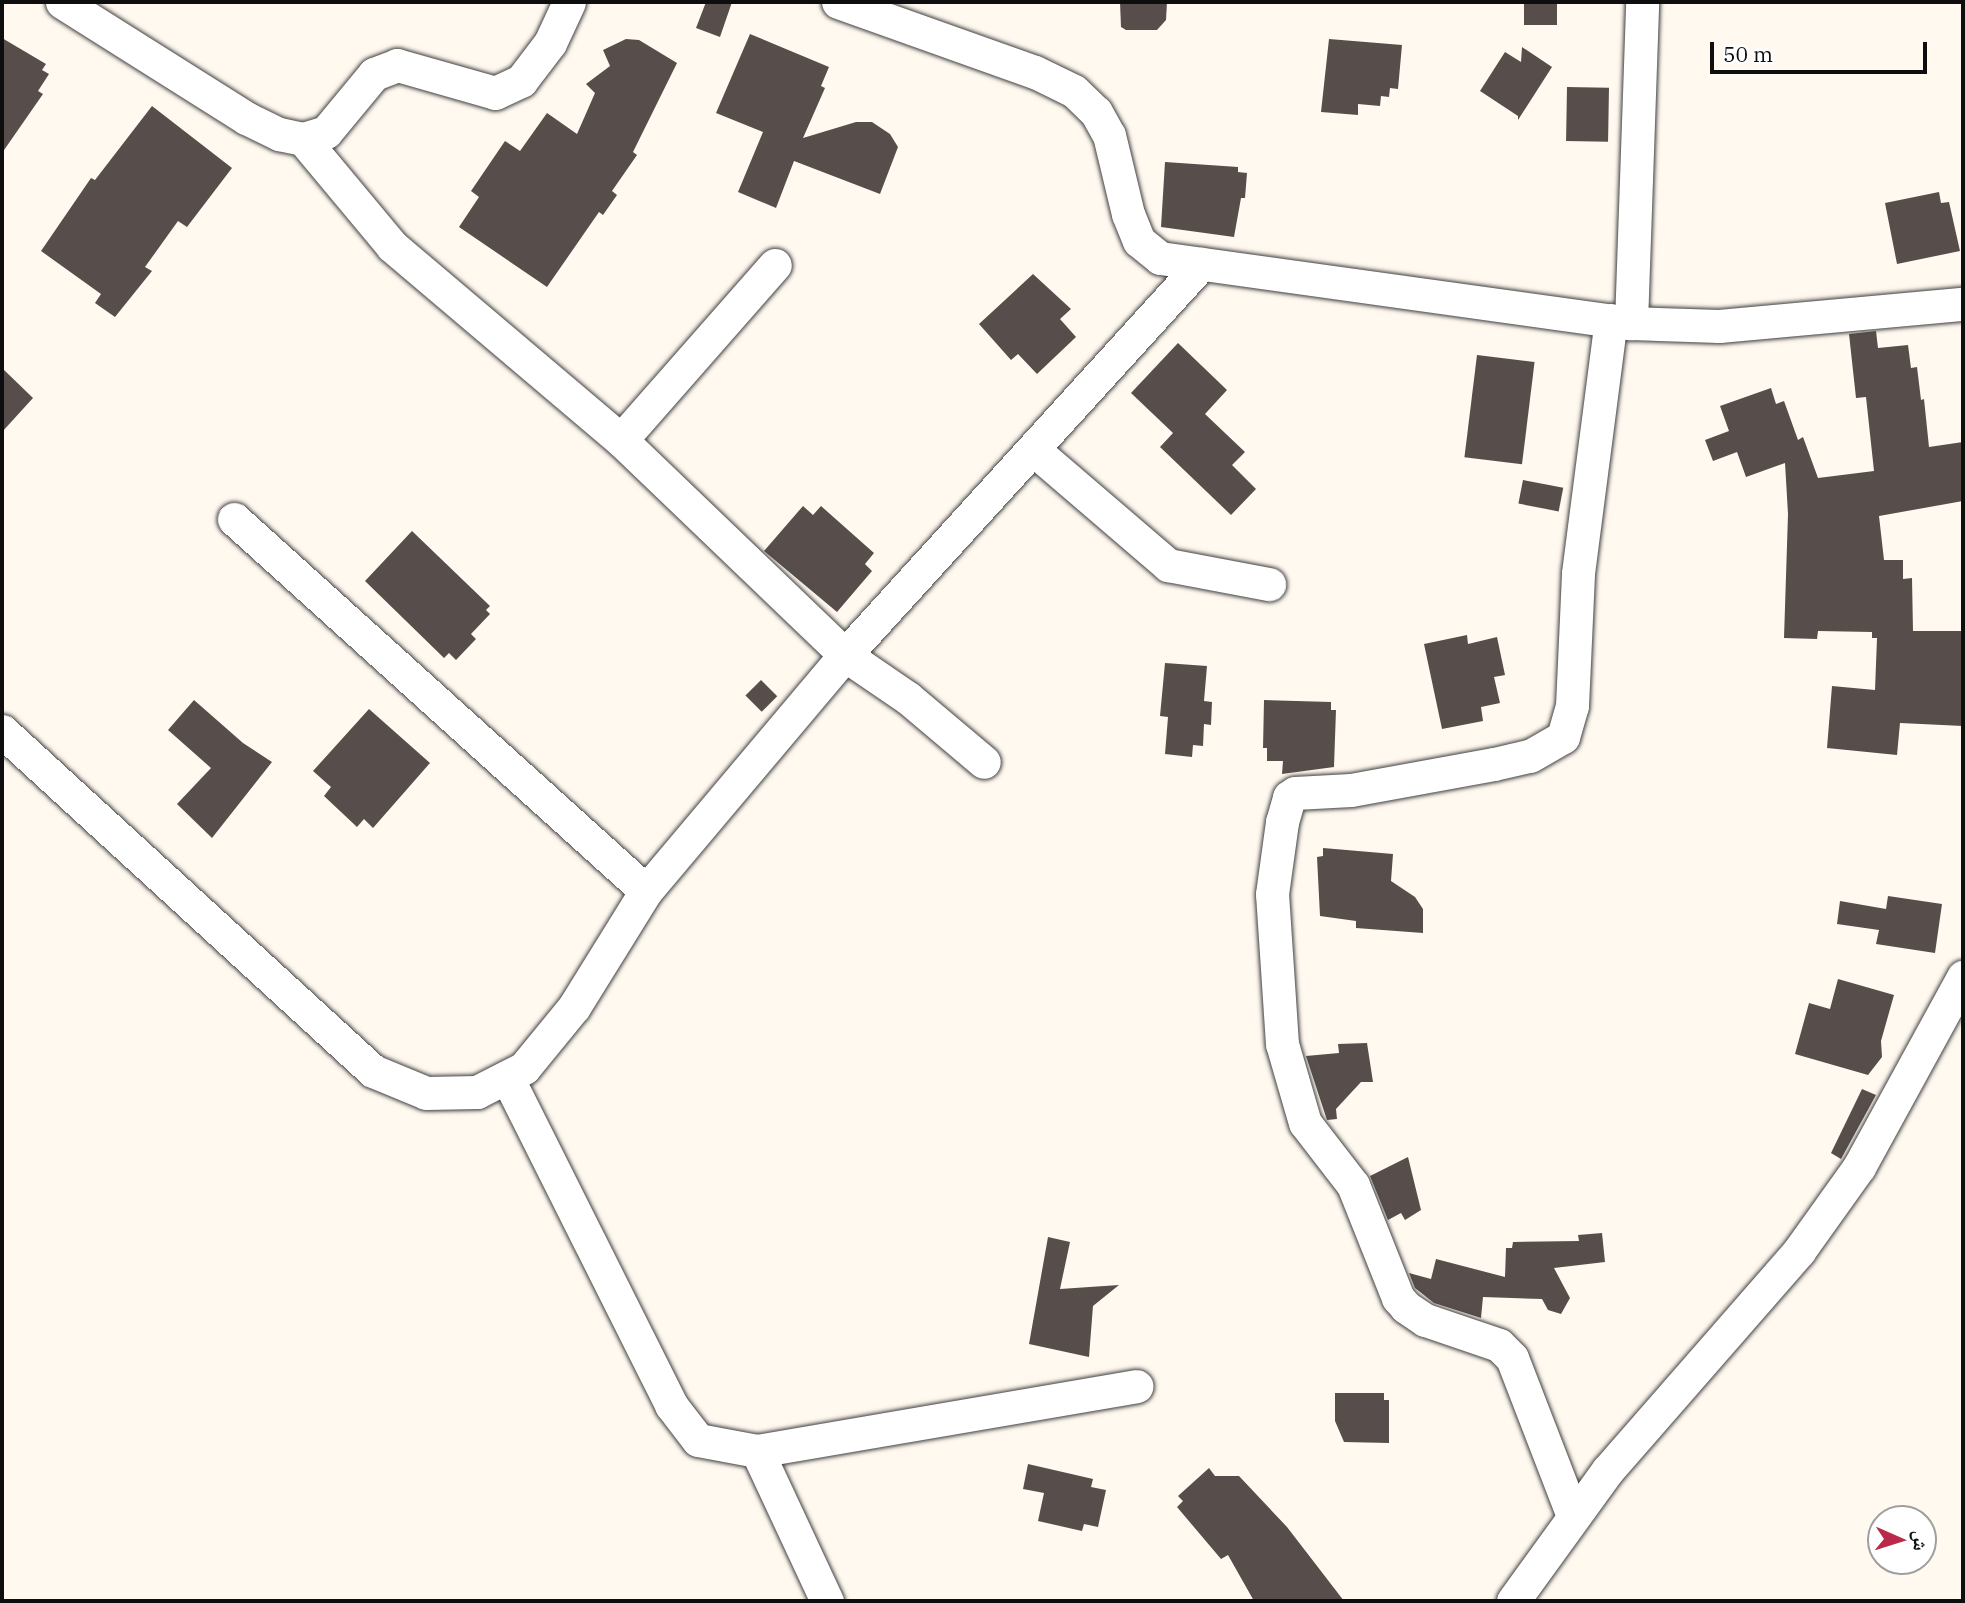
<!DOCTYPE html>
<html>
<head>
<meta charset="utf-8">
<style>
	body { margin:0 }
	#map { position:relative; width:1965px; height:1603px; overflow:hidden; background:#fff9f0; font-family:"IBM Plex Serif","Noto Naskh Arabic",serif }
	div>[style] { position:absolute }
	.building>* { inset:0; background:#574e4b; transform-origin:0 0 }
	.roads { filter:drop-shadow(0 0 2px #414141) drop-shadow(0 0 2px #414141) }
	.minor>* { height:33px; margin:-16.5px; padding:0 16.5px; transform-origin:16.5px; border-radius:16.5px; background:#fff }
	span { translate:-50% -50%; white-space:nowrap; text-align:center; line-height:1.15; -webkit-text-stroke:7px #fff; paint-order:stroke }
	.frame { position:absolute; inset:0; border:4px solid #0e0e0e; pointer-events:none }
	.north { position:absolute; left:1867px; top:1505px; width:70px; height:70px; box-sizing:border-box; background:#fff; border:2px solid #9f9f9f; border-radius:50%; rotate:93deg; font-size:19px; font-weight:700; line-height:28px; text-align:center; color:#0e0e0e }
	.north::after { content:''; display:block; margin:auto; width:24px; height:32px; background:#bb2948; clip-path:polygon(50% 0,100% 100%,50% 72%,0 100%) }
	.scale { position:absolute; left:1710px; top:42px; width:217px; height:32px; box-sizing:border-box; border:4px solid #0e0e0e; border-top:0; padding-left:9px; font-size:21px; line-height:24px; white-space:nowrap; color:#0e0e0e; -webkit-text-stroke:5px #fff; paint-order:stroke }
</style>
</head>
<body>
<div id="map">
	<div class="building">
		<div style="clip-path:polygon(706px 2px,732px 2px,720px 37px,696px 28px)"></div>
		<div style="clip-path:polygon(1120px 2px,1167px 2px,1166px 20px,1157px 30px,1126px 30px,1121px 27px)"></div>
		<div style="left:1524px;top:2px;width:33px;height:23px"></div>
		<div style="clip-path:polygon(750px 34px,829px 67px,821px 86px,825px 88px,803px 138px,856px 122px,872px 122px,890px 134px,898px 147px,880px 194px,794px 161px,776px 208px,738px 192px,763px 132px,716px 113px)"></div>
		<div style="clip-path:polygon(2px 38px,46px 64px,42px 70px,49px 74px,38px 91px,43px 94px,2px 153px)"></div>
		<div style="clip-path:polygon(626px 39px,639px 40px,677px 63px,633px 152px,637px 155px,612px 191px,617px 195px,603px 215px,599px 212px,547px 287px,459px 227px,479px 197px,471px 191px,505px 141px,520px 151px,547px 113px,577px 134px,595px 93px,586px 84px,610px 66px,603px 50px)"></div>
		<div style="clip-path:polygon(1329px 39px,1402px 45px,1398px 89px,1390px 88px,1389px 97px,1381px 96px,1380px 106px,1358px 104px,1358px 115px,1321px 112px)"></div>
		<div style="clip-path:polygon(1522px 47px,1552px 67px,1518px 120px,1518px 116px,1480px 91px,1505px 52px,1521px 62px)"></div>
		<div style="left:1567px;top:87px;width:42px;height:54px;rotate:1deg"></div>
		<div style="clip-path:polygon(152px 106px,232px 168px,187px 227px,178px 221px,145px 267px,152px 271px,115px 317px,95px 303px,101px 294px,41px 251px,91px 178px,95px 180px)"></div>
		<div style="clip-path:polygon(1165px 162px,1238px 167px,1238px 172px,1247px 173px,1245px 198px,1241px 198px,1234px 237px,1161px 227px)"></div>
		<div style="clip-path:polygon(1939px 192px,1941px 203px,1949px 202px,1960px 251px,1897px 264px,1885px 203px)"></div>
		<div style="clip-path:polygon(1033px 274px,1071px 309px,1060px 319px,1076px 337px,1037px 374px,1018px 354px,1011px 360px,979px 324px)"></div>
		<div style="clip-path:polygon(1876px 331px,1878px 348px,1908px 345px,1911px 368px,1917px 367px,1921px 400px,1924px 399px,1929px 447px,1963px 442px,1963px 501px,1879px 516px,1884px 560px,1903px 560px,1903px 579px,1912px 578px,1913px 631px,1963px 631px,1963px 726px,1900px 723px,1897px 755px,1827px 748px,1832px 686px,1875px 690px,1877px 638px,1872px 638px,1872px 632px,1818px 631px,1817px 639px,1784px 638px,1788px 514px,1785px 463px,1746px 477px,1737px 452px,1713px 461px,1705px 440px,1729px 431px,1720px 406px,1771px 388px,1776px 404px,1784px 401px,1798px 440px,1803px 437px,1818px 478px,1874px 471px,1866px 397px,1856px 398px,1849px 334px)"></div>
		<div style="clip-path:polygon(1178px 343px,1227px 390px,1205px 414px,1245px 452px,1232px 465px,1256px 489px,1231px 515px,1160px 447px,1173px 433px,1131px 393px)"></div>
		<div style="left:1477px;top:355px;width:58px;height:103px;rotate:7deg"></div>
		<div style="clip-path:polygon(2px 368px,33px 398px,2px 432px)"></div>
		<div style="left:1523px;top:480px;width:41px;height:24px;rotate:11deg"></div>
		<div style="clip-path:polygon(803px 506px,813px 515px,821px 506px,874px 553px,865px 564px,872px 571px,837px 612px,764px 551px)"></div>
		<div style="clip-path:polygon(412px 531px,490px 606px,486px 610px,490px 614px,471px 634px,476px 639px,456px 660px,449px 653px,444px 658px,365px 581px)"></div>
		<div style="clip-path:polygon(1467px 635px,1468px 644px,1497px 637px,1505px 675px,1494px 677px,1500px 703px,1481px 707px,1483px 721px,1442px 729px,1424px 644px)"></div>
		<div style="clip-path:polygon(1165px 663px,1207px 666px,1204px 701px,1212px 702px,1211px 725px,1204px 724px,1203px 746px,1193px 745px,1192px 757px,1165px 754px,1168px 717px,1160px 716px)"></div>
		<div style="left:761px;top:680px;width:23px;height:22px;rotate:45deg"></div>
		<div style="clip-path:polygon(194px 700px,243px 743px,272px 762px,212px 838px,177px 804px,211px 768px,168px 730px)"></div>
		<div style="clip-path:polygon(1264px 700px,1331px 702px,1331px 710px,1336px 710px,1334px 767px,1282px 774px,1283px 761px,1267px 761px,1267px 748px,1263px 748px)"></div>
		<div style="clip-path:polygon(369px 709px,430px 763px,373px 828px,364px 819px,357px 827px,324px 796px,331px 787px,313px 771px)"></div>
		<div style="clip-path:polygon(1323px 848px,1393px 854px,1391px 881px,1415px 897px,1423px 909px,1423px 933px,1356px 928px,1356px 921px,1320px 916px,1317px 857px,1323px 856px)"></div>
		<div style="clip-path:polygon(1888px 896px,1942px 904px,1935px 953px,1876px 944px,1879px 930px,1837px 924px,1840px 901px,1886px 909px)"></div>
		<div style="clip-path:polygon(1838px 979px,1894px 995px,1881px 1041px,1882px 1057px,1868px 1075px,1795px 1054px,1809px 1003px,1830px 1009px)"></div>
		<div style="clip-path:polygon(1367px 1043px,1373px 1082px,1361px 1082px,1336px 1109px,1337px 1119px,1327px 1120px,1306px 1056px,1339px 1053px,1338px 1044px)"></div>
		<div style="clip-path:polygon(1862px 1089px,1876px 1095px,1841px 1159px,1831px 1153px)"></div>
		<div style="clip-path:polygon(1408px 1157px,1421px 1210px,1405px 1220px,1401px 1213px,1388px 1220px,1370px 1176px)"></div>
		<div style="clip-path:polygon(1602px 1233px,1605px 1262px,1554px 1268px,1570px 1298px,1561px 1314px,1548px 1310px,1542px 1299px,1483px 1297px,1481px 1318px,1434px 1303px,1415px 1288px,1409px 1273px,1431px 1279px,1436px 1259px,1505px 1277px,1506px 1248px,1512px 1248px,1513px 1242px,1579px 1241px,1578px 1235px)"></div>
		<div style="clip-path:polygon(1048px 1237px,1070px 1242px,1060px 1289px,1119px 1285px,1093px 1306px,1089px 1357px,1029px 1344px)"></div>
		<div style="clip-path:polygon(1335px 1393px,1384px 1393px,1384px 1400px,1389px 1400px,1389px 1443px,1344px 1442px,1335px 1421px)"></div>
		<div style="clip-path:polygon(1028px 1464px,1093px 1479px,1091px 1487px,1106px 1490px,1098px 1527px,1084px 1524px,1082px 1531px,1038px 1521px,1044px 1493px,1023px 1489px)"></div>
		<div style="clip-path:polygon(1209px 1468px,1215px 1476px,1239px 1476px,1287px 1527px,1344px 1601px,1254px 1601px,1228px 1555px,1221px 1559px,1177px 1507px,1183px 1501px,1178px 1496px)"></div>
	</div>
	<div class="roads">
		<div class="minor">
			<div style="left:62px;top:2px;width:218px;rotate:32.2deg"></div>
			<div style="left:246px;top:118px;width:37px;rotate:26deg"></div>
			<div style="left:279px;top:134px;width:25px;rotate:12deg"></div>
			<div style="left:303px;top:139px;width:24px;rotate:-17deg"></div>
			<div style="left:326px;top:132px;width:75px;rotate:-50.4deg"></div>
			<div style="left:374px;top:74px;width:25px;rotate:-21deg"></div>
			<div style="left:397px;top:65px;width:102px;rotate:15.9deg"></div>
			<div style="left:495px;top:93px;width:29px;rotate:-25deg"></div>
			<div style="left:521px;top:81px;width:48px;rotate:-52.7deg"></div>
			<div style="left:550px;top:43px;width:45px;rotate:-65.1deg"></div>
			<div style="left:838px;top:2px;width:209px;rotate:19.6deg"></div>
			<div style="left:1035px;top:72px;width:43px;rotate:26deg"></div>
			<div style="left:1074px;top:91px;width:30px;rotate:44deg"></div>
			<div style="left:1096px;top:112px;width:26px;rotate:61deg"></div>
			<div style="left:1109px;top:135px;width:81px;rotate:76.5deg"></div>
			<div style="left:1128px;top:214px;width:29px;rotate:68deg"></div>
			<div style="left:1139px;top:241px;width:27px;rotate:39deg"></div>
			<div style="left:1160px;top:258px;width:475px;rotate:7.9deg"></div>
			<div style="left:1631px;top:323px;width:88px;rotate:2deg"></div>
			<div style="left:1719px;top:326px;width:245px;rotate:-5.2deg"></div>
			<div style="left:303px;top:139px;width:139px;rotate:50.2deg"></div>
			<div style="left:392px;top:246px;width:300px;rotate:40.3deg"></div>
			<div style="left:621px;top:440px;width:310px;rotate:43.8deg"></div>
			<div style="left:845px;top:655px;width:76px;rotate:34.3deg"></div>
			<div style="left:908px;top:698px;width:99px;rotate:40.1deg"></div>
			<div style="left:1631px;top:323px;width:321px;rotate:-88deg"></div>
			<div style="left:621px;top:440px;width:233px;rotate:-48.7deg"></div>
			<div style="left:1034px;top:450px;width:177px;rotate:40.6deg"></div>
			<div style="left:1168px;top:565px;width:103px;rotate:10.7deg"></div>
			<div style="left:234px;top:519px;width:555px;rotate:42.08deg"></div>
			<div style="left:2px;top:731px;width:503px;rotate:42.5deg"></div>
			<div style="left:373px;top:1071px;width:57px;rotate:22.5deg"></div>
			<div style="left:426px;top:1093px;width:51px;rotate:-1.1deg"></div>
			<div style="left:477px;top:1092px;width:53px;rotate:-27.1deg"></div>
			<div style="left:524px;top:1068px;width:79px;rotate:-50.7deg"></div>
			<div style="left:574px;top:1007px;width:137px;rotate:-58.2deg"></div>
			<div style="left:646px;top:891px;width:309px;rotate:-49.9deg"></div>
			<div style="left:845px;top:655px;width:529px;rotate:-47.68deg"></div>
			<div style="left:507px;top:1077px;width:367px;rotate:63.4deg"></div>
			<div style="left:671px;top:1405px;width:44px;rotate:52.4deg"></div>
			<div style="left:698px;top:1440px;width:60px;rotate:10.6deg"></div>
			<div style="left:757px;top:1451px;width:385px;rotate:-9.7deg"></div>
			<div style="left:757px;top:1451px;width:166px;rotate:65deg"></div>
			<div style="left:1573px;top:1516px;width:169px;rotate:-111.1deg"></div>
			<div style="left:1512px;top:1358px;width:18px;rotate:-135deg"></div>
			<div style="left:1499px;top:1345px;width:78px;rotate:-161.3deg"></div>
			<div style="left:1425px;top:1320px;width:23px;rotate:-146deg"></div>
			<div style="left:1406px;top:1307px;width:12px;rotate:-132deg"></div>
			<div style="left:1398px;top:1298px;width:122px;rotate:-111.7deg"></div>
			<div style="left:1353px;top:1185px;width:78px;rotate:-127.7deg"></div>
			<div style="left:1305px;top:1123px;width:82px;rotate:-106.2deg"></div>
			<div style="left:1282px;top:1044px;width:150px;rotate:-93.8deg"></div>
			<div style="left:1272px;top:894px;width:73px;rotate:-82.1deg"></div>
			<div style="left:1282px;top:822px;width:26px;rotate:-74deg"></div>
			<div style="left:1289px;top:797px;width:7px;rotate:-34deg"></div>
			<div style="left:1295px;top:793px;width:56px;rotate:-3.1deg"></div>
			<div style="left:1351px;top:790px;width:145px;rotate:-10.3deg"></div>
			<div style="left:1494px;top:764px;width:37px;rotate:-13deg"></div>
			<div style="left:1530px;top:756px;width:38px;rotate:-30deg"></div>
			<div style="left:1563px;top:737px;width:32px;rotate:-74deg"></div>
			<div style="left:1572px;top:706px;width:133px;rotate:-87.4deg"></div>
			<div style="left:1578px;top:573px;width:255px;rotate:-82.6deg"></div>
			<div style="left:1513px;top:1601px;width:162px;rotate:-54.1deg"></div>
			<div style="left:1608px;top:1470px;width:291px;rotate:-48.9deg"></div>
			<div style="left:1799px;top:1251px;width:103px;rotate:-54.5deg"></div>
			<div style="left:1859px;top:1167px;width:217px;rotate:-61.3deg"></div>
		</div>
	</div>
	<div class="frame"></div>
	<div class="north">ش</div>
	<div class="scale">50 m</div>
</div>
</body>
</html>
